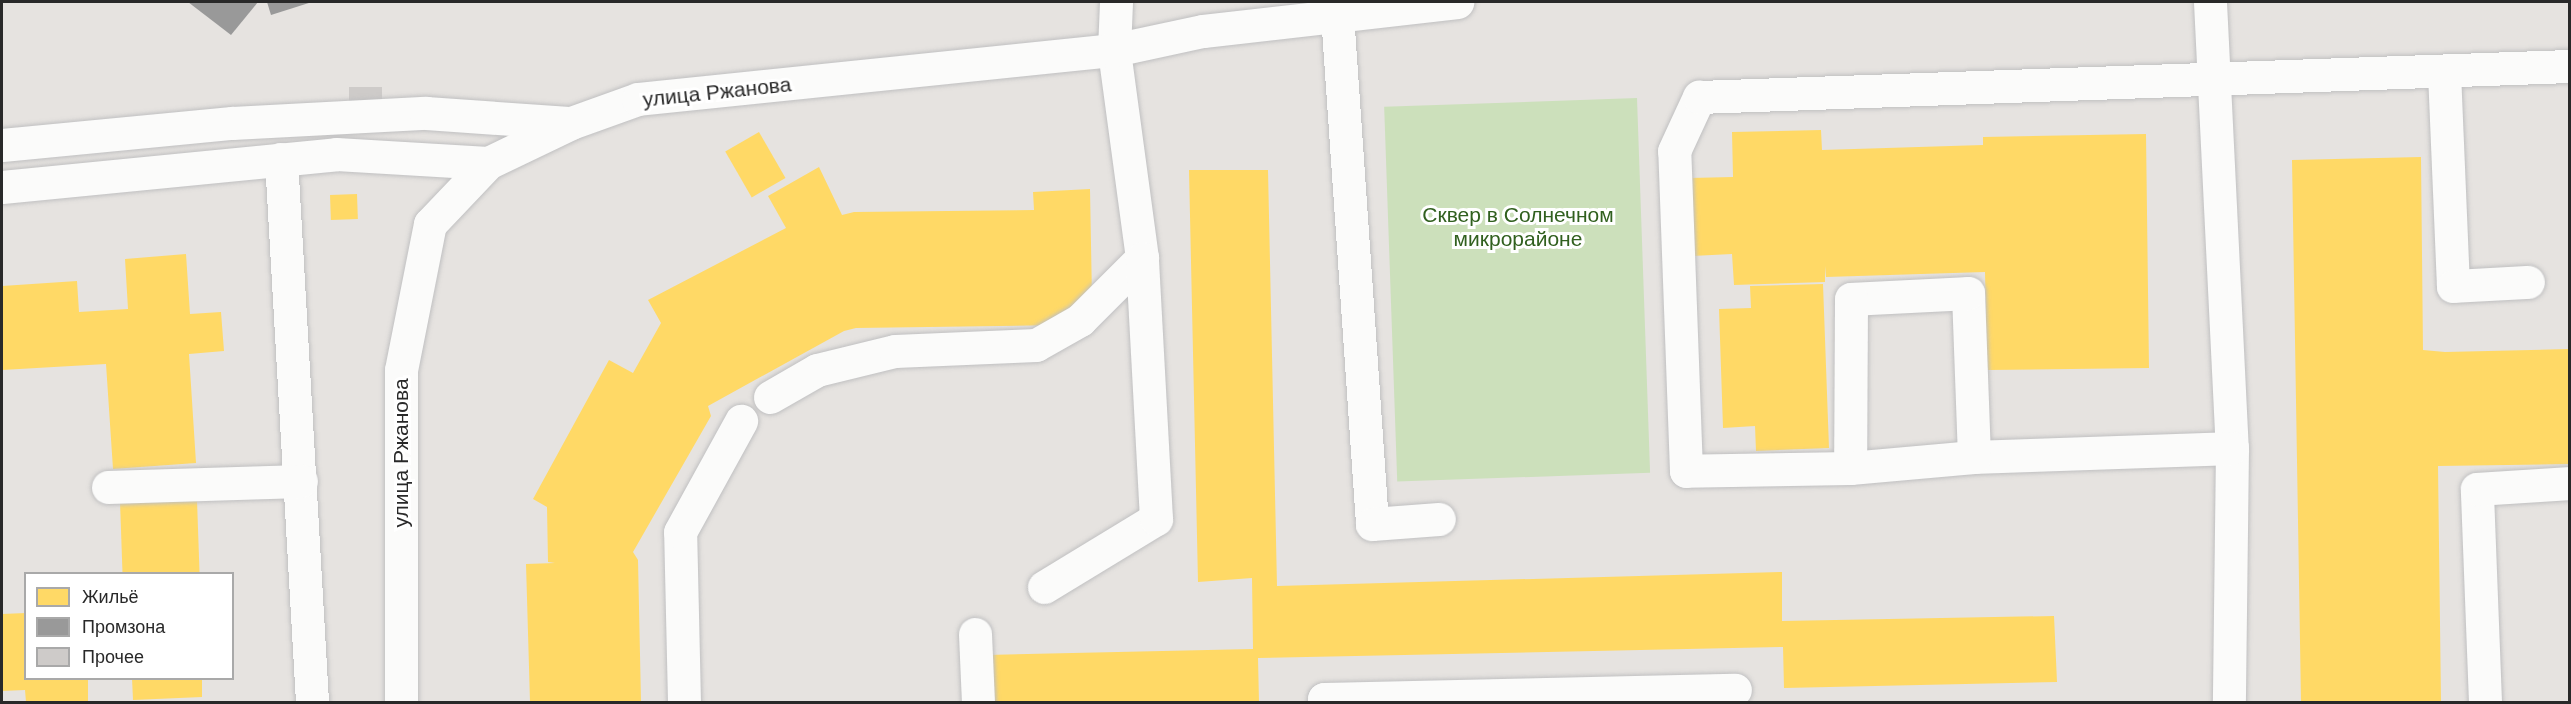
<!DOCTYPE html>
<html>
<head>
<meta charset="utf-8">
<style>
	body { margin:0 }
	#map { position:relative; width:2571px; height:704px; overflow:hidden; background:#e6e3e0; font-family:Helvetica,sans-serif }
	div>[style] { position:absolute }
	.green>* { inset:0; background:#cce0bb; transform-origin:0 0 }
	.homes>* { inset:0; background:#ffd966; transform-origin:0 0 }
	.industry>* { inset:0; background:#999 }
	.building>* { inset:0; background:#cecbc9; transform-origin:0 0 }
	.roads { filter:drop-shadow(0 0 2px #c0c0c1) drop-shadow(0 0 2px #c0c0c1) }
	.minor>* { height:33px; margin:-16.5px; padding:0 16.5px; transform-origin:16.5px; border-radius:16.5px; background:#fbfbfa }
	span { translate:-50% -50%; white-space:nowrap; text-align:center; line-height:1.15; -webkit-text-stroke:6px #fff; paint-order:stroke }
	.street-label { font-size:21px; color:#292929 }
	.park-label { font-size:21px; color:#31601f }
	.frame { position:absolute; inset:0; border:3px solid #292929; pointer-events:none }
	.legend { position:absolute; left:24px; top:572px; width:210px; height:108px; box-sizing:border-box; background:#fff; border:2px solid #a9a9a9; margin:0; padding:8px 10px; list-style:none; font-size:18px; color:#292929 }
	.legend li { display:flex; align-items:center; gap:12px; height:30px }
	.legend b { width:30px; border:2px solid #a9a9a9 }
</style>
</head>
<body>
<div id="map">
	<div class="green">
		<div style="left:1637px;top:98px;width:375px;height:253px;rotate:88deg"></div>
	</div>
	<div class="homes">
		<div style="clip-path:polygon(1821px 130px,1822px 150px,1983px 145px,1983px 137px,2146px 134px,2149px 368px,1987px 370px,1985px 272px,1826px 277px,1825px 266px,1825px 282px,1734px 285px,1732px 254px,1692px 256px,1690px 178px,1733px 177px,1732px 132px)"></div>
		<div style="left:759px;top:132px;width:53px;height:39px;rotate:60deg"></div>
		<div style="clip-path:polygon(2421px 157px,2423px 350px,2445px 352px,2570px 349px,2570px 464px,2438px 466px,2441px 702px,2301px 702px,2292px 160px)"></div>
		<div style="clip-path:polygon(819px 167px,842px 215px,854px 212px,1034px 210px,1033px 192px,1090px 189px,1092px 298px,1066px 325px,856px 328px,844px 331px,708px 406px,711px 416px,633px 552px,638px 560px,641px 702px,530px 702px,526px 564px,555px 563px,548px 562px,547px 507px,533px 499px,609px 360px,633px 373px,661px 323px,648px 300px,786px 228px,768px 196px)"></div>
		<div style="clip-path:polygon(1189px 170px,1268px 170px,1277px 586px,1782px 572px,1782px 621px,2054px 616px,2057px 682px,1784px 688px,1783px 647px,1258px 658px,1259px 702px,987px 702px,986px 655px,1253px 649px,1252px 578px,1198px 582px)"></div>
		<div style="left:357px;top:194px;width:25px;height:27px;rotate:88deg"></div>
		<div style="clip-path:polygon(186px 254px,190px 314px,221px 312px,224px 351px,189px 354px,196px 463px,113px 469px,106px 364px,2px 370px,2px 286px,77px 281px,79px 312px,128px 309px,125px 259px)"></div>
		<div style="clip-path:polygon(1823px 284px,1829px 448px,1756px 451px,1755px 426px,1723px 428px,1719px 309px,1751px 308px,1750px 286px)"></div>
		<div style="left:197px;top:500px;width:73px;height:77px;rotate:88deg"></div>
		<div style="clip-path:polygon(26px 613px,26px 678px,88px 678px,88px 702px,26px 702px,25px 690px,2px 691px,2px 614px)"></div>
		<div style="clip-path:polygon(132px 678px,202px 678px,202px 697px,133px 700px)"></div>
	</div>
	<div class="industry">
		<div style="clip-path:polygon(188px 2px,258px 2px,231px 35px)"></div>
		<div style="clip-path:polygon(267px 2px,312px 2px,271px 15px)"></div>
	</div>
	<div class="building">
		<div style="left:349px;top:87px;width:33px;height:20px"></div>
	</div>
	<div class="roads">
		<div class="minor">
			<div style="left:2210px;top:2px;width:447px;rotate:87.2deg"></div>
			<div style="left:2232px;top:448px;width:254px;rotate:90.7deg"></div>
			<div style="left:1337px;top:14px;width:511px;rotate:86.07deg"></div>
			<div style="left:1372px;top:524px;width:67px;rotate:-4.3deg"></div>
			<div style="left:2444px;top:72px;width:214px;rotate:87.6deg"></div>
			<div style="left:2453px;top:286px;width:75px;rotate:-3.1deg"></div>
			<div style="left:2px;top:145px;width:231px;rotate:-5.5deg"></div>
			<div style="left:232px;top:123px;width:194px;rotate:-3deg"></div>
			<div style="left:426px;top:113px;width:143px;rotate:4deg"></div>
			<div style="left:281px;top:159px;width:544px;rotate:86.73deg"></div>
			<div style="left:2px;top:187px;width:336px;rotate:-5.6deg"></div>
			<div style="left:336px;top:154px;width:152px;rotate:3.4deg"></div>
			<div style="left:770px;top:397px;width:54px;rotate:-29.9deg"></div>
			<div style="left:817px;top:370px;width:80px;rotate:-13.7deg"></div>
			<div style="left:895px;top:351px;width:141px;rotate:-2.4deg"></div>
			<div style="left:1036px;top:345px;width:51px;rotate:-29.6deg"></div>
			<div style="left:1080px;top:320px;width:88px;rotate:-45deg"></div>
			<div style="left:1142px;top:258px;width:210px;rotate:-97.7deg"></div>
			<div style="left:1114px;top:50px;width:48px;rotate:-87.6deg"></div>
			<div style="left:2232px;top:448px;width:258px;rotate:178deg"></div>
			<div style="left:1974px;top:457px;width:164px;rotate:-92.1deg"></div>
			<div style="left:1968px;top:293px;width:117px;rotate:177.1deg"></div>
			<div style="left:1851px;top:299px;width:169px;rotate:90.3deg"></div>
			<div style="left:1850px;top:468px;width:164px;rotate:179deg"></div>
			<div style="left:1686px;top:471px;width:320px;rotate:-92.1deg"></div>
			<div style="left:1674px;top:151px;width:60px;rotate:-65.2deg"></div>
			<div style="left:1699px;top:97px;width:872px;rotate:-2.04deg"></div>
			<div style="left:1850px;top:468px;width:124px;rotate:-5.1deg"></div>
			<div style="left:108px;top:487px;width:193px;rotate:-1.8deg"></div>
			<div style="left:1044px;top:587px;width:131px;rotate:-31.3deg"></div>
			<div style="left:1156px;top:519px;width:261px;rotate:-93.1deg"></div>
			<div style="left:975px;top:634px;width:68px;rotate:87.5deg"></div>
			<div style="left:401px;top:702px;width:332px;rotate:-90deg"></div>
			<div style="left:401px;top:370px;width:149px;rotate:-78.8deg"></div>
			<div style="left:430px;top:224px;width:84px;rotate:-46.4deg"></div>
			<div style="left:488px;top:163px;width:92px;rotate:-25.7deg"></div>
			<div style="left:571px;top:123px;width:71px;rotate:-19.7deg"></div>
			<div style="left:638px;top:99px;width:479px;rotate:-5.9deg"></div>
			<div style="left:1114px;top:50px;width:91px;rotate:-12.1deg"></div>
			<div style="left:1203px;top:31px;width:256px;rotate:-6.5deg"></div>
			<div style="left:684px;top:702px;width:170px;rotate:-91.3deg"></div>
			<div style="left:680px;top:532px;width:127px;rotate:-61.2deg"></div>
			<div style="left:1324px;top:702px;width:3px;rotate:-90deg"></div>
			<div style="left:1324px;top:699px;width:411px;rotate:-1.3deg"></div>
			<div style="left:2485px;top:702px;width:213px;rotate:-92.2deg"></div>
			<div style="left:2477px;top:489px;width:93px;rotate:-3.7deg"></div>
		</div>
	</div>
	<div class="street-label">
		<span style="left:717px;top:92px;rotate:-6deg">улица Ржанова</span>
		<span style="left:401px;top:453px;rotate:-90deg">улица Ржанова</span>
	</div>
	<div class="park-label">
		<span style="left:1518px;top:227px">Сквер в Солнечном<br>микрорайоне</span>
	</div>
	<div class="frame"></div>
	<ul class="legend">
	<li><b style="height:16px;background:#ffd966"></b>Жильё</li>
	<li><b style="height:16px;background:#999"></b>Промзона</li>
	<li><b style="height:16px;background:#cecbc9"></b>Прочее</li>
	</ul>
</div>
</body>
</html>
